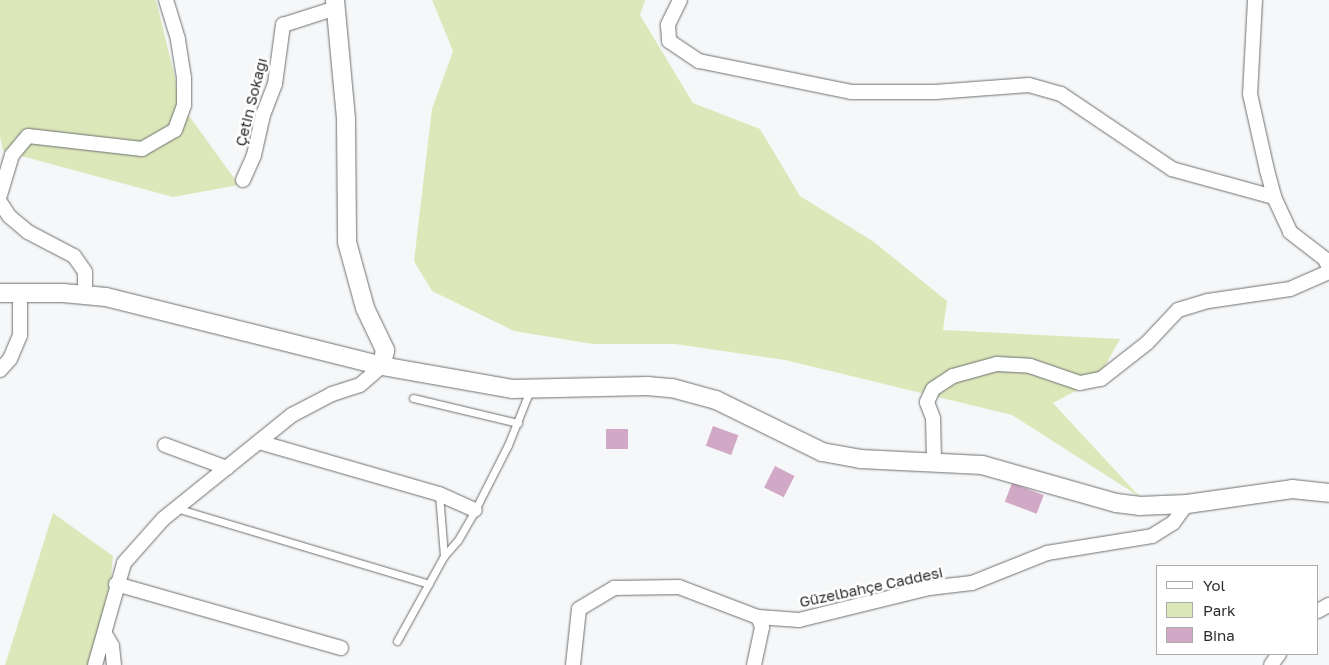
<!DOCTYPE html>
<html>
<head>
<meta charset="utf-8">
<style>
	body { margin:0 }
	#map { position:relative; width:1329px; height:665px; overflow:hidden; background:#f6f7f8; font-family:"Golos Text",sans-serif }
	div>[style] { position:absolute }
	.green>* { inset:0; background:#dde8ba }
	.building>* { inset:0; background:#d1a9c7; transform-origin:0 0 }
	.roads { filter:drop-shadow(0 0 1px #6e6f70) drop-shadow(0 0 1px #6e6f70) }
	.service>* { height:7px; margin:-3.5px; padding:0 3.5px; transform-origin:3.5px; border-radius:3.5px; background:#fff }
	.minor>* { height:14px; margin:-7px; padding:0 7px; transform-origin:7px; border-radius:7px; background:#fff }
	.tertiary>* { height:18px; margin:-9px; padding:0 9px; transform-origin:9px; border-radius:9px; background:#fff }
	span { translate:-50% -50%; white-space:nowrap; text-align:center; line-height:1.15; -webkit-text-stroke:5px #fff; paint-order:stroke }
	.street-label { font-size:15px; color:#2d2d2d }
	.legend { position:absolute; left:1156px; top:565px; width:162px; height:90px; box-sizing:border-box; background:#fff; border:1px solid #ababab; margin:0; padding:6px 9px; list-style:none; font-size:15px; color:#2d2d2d }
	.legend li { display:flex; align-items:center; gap:10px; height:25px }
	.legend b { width:25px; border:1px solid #ababab }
</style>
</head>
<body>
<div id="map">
	<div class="green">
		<div style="clip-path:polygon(0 0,156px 0,182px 106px,239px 185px,173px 197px,3px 151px,0 136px)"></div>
		<div style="clip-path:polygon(432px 0,645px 0,640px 15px,693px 103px,760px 129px,800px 196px,874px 242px,947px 301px,943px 330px,1120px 339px,1098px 379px,1053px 403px,1140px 497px,1012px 415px,785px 360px,675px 344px,593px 344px,514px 331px,432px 291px,414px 261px,432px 109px,453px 51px)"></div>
		<div style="clip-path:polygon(53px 513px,113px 556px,103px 665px,5px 665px)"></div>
	</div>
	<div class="building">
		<div style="left:713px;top:426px;width:27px;height:21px;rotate:20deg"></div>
		<div style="left:606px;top:429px;width:22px;height:20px"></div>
		<div style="left:775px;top:466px;width:22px;height:24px;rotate:27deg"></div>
		<div style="left:1012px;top:483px;width:34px;height:20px;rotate:21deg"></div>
	</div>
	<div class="roads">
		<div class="service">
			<div style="left:413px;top:398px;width:108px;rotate:13.4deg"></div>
			<div style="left:439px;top:494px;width:62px;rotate:85.4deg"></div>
			<div style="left:176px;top:508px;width:264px;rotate:16.7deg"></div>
			<div style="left:397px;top:641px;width:97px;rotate:-61.1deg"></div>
			<div style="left:444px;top:556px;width:21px;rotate:-49deg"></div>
			<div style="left:458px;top:540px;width:34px;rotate:-60deg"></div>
			<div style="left:475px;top:510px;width:73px;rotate:-63.1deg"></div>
			<div style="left:508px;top:445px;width:59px;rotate:-68.2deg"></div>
		</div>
		<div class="minor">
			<div style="left:680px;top:0;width:28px;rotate:116deg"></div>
			<div style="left:668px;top:25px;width:16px;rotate:86deg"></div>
			<div style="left:669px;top:41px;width:36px;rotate:34deg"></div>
			<div style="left:699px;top:61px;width:155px;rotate:11.5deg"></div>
			<div style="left:851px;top:92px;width:84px"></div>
			<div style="left:935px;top:92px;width:94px;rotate:-4.3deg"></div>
			<div style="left:1029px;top:85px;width:33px;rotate:16deg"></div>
			<div style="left:1061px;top:94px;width:134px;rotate:34deg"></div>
			<div style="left:1172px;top:169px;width:106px;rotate:15.4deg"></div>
			<div style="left:1255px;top:0;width:94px;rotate:93deg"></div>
			<div style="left:1250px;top:94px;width:78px;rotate:77.4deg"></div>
			<div style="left:1267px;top:170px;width:28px;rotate:75deg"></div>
			<div style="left:1274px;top:197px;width:38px;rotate:65deg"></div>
			<div style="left:1290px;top:232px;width:44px;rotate:37.6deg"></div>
			<div style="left:1325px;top:259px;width:10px;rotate:66deg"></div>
			<div style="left:243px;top:180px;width:27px;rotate:-66deg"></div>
			<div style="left:254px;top:155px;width:41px;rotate:-77.3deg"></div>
			<div style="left:263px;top:115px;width:33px;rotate:-69deg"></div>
			<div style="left:275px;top:84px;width:60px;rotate:-82.3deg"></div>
			<div style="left:283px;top:25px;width:56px;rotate:-17.8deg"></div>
			<div style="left:0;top:195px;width:42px;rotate:-73.3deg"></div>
			<div style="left:12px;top:155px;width:25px;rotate:-50deg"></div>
			<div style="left:28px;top:136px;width:115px;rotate:6.5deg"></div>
			<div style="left:142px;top:149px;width:38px;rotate:-30deg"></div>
			<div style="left:175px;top:130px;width:27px;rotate:-70deg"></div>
			<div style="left:184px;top:105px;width:27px;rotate:-90deg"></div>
			<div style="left:184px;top:78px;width:39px;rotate:-99deg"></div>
			<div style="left:178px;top:39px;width:41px;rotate:-107.1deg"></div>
			<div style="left:0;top:202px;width:17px;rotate:57deg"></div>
			<div style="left:9px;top:216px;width:25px;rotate:40deg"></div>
			<div style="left:28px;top:232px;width:52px;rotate:27.6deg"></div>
			<div style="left:74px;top:256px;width:19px;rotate:55deg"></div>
			<div style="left:85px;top:272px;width:22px;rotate:90deg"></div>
			<div style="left:0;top:370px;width:15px;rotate:-48deg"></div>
			<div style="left:10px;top:359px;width:26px;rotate:-67deg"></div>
			<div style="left:20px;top:335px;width:42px;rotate:-90deg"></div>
			<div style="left:259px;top:442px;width:187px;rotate:16.1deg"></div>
			<div style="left:439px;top:494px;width:39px;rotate:24deg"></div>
			<div style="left:165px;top:445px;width:66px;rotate:20.4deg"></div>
			<div style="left:934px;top:461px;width:43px;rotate:-91.3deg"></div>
			<div style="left:933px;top:418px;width:17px;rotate:-111deg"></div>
			<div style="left:927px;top:402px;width:14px;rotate:-65deg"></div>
			<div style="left:933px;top:389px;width:24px;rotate:-33deg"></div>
			<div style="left:953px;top:376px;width:46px;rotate:-15.3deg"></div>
			<div style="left:997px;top:364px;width:33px;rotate:3deg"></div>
			<div style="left:1030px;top:366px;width:53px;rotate:18.8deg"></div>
			<div style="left:1080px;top:383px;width:21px;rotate:-11deg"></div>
			<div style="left:1101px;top:379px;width:58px;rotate:-38deg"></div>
			<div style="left:1147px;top:343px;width:45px;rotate:-46.8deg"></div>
			<div style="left:1178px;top:310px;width:31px;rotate:-17deg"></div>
			<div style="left:1208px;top:301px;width:83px;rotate:-8.3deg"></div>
			<div style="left:1290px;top:289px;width:43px;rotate:-23.6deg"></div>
			<div style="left:116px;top:584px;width:234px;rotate:15.9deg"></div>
			<div style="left:1318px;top:611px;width:13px;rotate:-29deg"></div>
			<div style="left:105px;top:634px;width:14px;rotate:60deg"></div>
			<div style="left:112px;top:646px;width:19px;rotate:84deg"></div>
			<div style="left:95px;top:665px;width:106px;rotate:-74.1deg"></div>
			<div style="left:124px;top:563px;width:59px;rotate:-48.4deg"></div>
			<div style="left:163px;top:519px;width:166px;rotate:-38.9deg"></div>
			<div style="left:292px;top:415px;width:45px;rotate:-27.7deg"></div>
			<div style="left:332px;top:394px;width:29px;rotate:-18deg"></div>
			<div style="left:360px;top:385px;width:29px;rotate:-41deg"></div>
			<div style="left:573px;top:665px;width:56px;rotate:-83.9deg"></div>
			<div style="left:579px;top:609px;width:41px;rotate:-31deg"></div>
			<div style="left:614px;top:588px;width:65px;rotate:-0.9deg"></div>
			<div style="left:679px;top:587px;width:85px;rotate:20.8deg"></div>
			<div style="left:758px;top:617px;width:41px;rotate:4.2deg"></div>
			<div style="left:799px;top:620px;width:134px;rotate:-13.8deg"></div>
			<div style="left:929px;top:588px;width:43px;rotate:-6.6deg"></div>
			<div style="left:972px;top:583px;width:81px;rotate:-21.8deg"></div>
			<div style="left:1047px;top:553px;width:106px;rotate:-9.2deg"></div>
			<div style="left:1152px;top:536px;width:25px;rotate:-32deg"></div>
			<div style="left:1173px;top:523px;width:24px;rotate:-54deg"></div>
			<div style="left:754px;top:665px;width:39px;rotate:-78deg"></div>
			<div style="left:762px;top:627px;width:11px;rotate:-112deg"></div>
			<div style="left:1271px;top:665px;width:14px;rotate:-54deg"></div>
		</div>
		<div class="tertiary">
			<div style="left:335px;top:0;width:120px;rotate:84.7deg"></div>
			<div style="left:346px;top:119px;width:123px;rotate:89.5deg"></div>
			<div style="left:347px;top:242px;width:68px;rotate:74.7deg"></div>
			<div style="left:365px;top:308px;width:47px;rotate:64.5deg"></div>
			<div style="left:385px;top:350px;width:16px;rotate:101deg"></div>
			<div style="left:0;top:293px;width:63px"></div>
			<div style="left:63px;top:293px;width:43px;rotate:5.3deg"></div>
			<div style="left:106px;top:297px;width:284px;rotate:14deg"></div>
			<div style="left:382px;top:366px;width:132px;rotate:10deg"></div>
			<div style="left:512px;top:389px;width:135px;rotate:-1.3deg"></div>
			<div style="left:647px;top:386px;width:25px;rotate:5deg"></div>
			<div style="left:672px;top:388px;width:46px;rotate:15.3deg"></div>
			<div style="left:716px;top:400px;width:118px;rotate:26.1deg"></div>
			<div style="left:822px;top:452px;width:39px;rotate:10deg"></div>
			<div style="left:860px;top:459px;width:122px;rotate:2.8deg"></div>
			<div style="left:982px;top:465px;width:139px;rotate:15.8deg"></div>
			<div style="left:1116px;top:503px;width:23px;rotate:7deg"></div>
			<div style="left:1139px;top:506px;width:48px;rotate:-2.4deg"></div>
			<div style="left:1187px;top:504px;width:106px;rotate:-8.1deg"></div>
			<div style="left:1292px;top:489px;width:37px;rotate:6deg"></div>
		</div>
	</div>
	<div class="street-label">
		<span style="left:251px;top:102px;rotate:-76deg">Çetin Sokağı</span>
		<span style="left:871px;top:587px;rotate:-12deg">Güzelbahçe Caddesi</span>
	</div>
	<ul class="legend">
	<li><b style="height:6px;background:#fff"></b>Yol</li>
	<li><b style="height:14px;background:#dde8ba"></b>Park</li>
	<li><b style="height:14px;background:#d1a9c7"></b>Bina</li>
	</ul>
</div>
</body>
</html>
